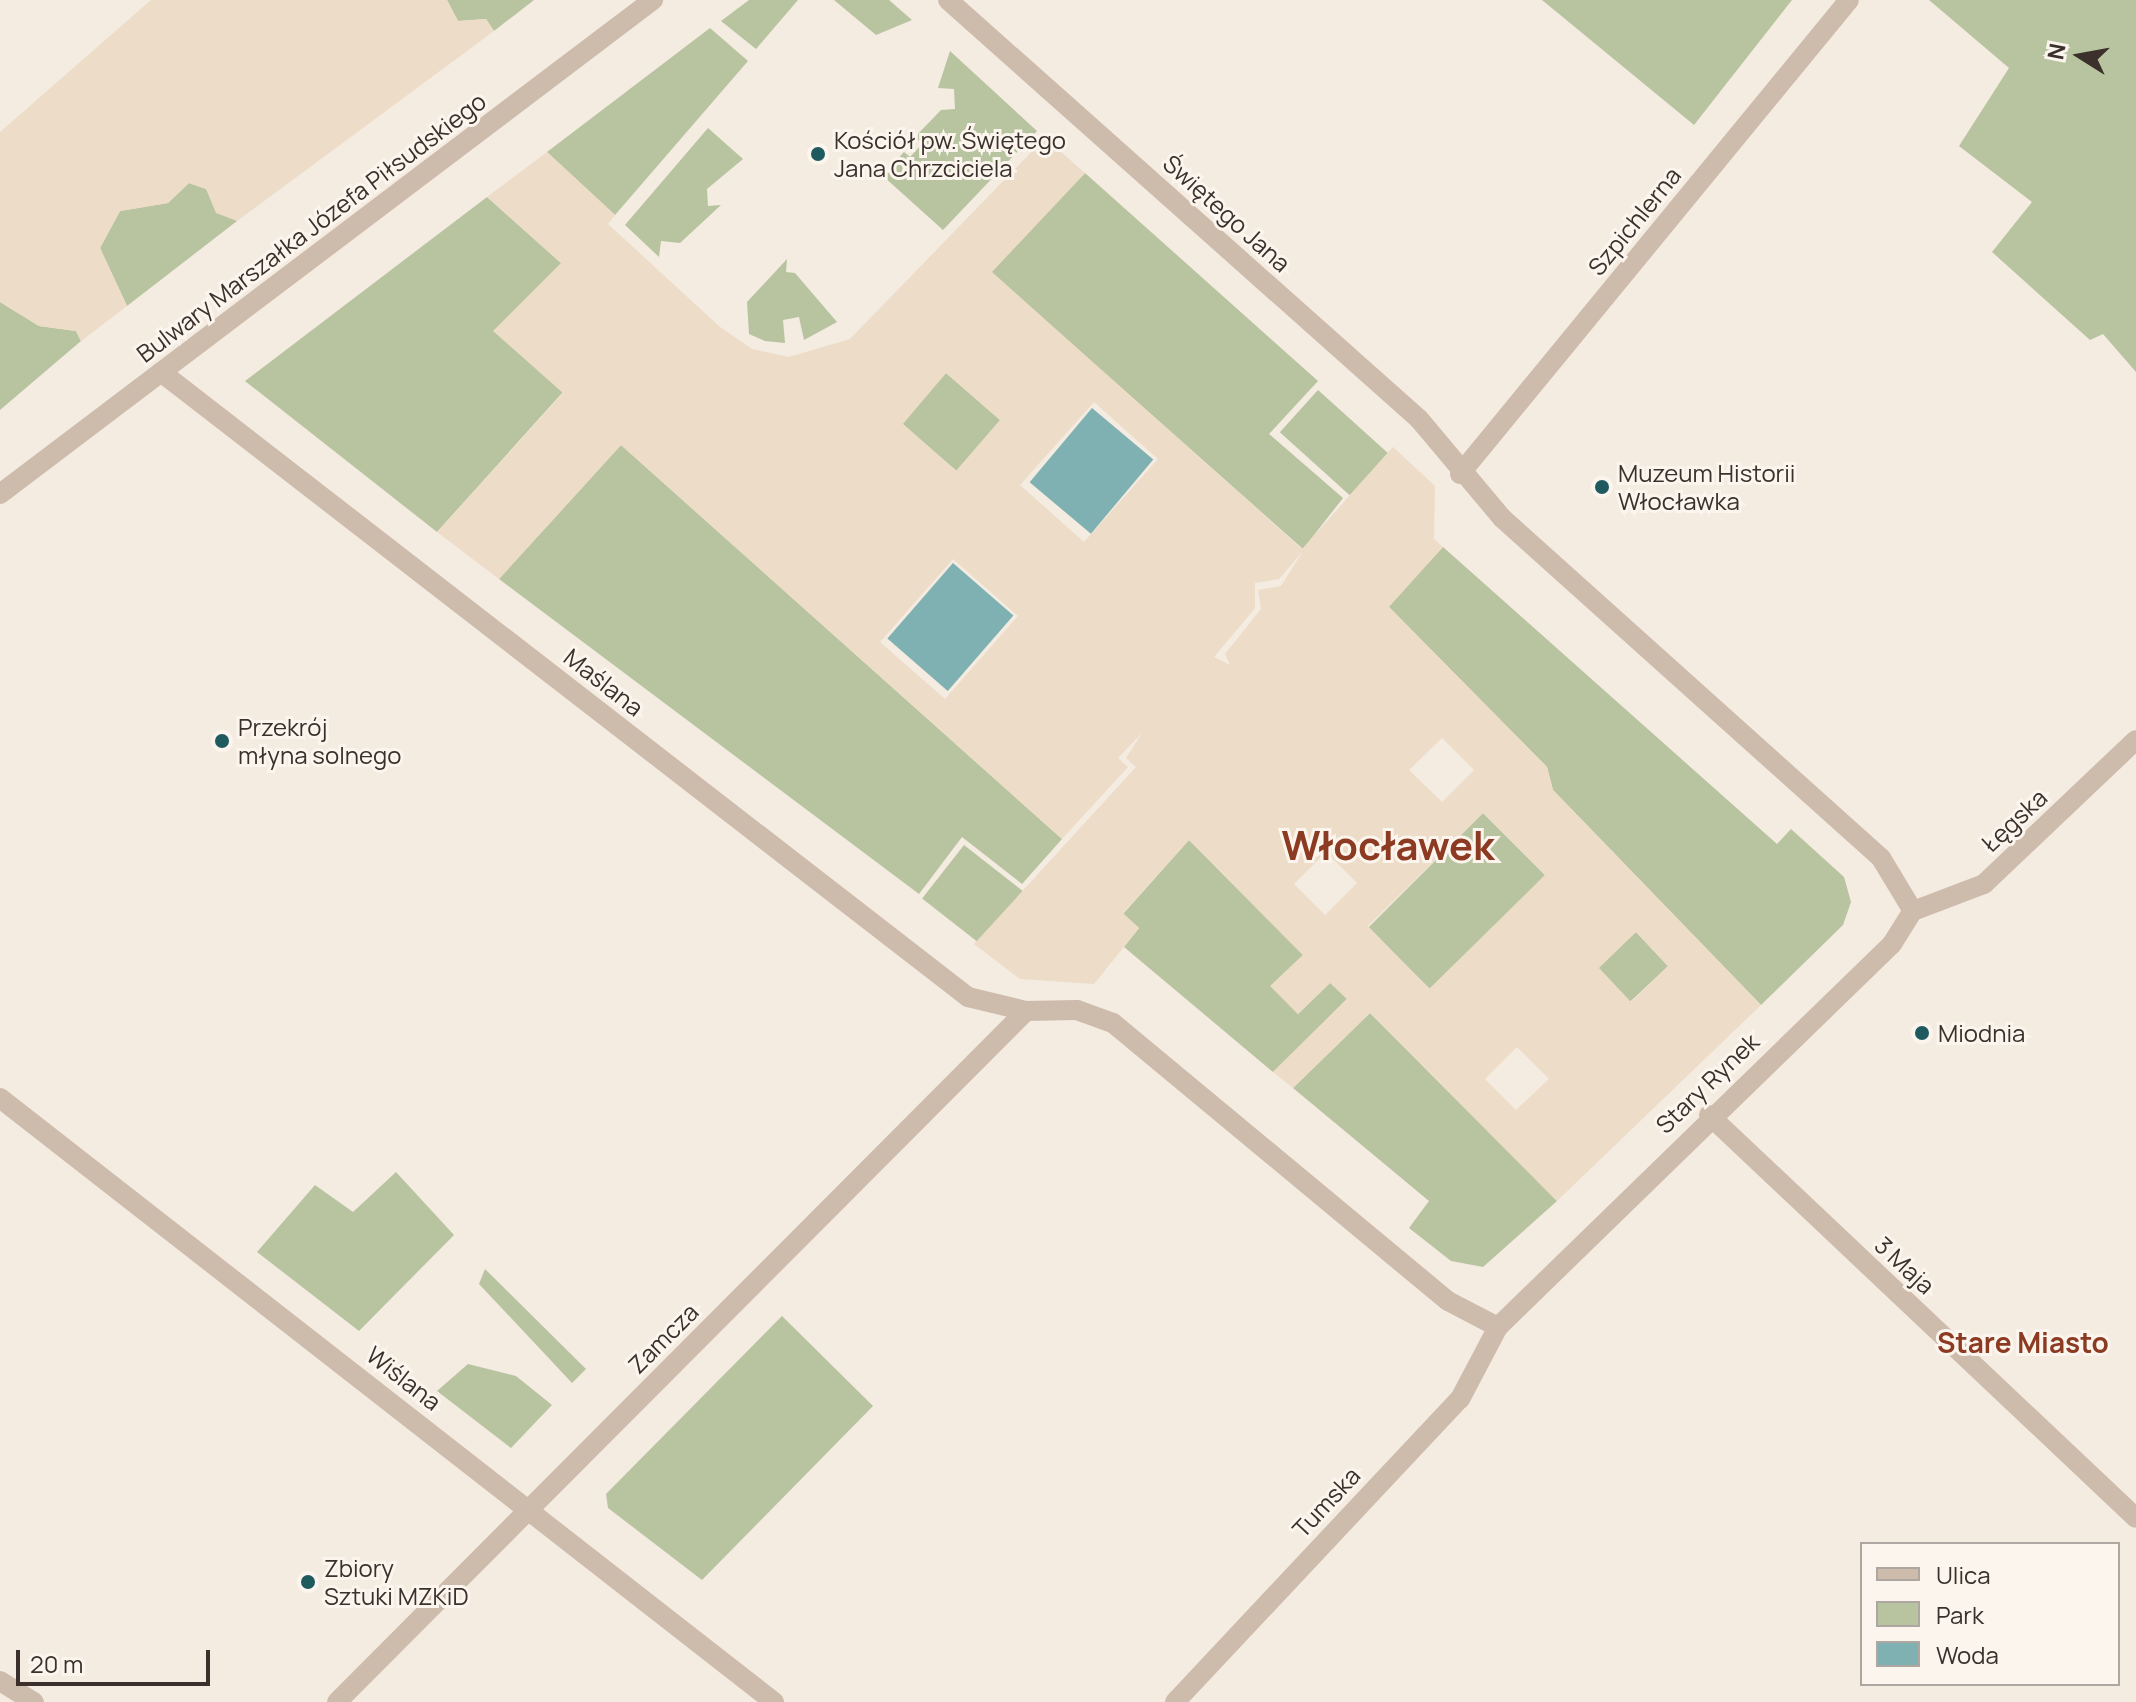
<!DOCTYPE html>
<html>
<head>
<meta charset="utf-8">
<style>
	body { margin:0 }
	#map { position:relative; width:2136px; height:1702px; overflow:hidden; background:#f4ebe1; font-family:Manrope,sans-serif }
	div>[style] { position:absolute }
	.green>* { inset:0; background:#b8c4a0; transform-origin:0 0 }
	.plaza>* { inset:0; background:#ecdcc8 }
	.water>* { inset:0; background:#7fb0b2; transform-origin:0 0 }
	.minor>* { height:20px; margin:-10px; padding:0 10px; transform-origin:10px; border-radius:10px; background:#cdbbac }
	.dots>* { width:22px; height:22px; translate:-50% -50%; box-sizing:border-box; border:4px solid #fbf5ee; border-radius:50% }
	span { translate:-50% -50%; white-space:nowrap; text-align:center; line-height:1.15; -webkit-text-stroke:6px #fbf5ee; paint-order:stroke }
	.poi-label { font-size:24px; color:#3b302b }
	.left { translate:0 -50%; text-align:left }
	.street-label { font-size:24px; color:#3b302b }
	.quarter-label { font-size:28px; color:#8c3b22; font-weight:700 }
	.town-label { font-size:40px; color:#8c3b22; font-weight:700 }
	.legend { position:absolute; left:1860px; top:1542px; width:260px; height:144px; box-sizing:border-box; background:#fbf5ee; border:2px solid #aea6a0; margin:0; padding:10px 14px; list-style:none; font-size:24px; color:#3b302b }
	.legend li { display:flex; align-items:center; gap:16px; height:40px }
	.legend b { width:40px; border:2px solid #aea6a0 }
	.north { position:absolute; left:2040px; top:16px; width:80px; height:80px; -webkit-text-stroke:6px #fbf5ee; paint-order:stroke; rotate:281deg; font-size:22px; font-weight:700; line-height:32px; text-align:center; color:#3b302b }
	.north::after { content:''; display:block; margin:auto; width:28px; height:36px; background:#3b302b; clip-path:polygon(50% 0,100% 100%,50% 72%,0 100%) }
	.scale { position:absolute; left:16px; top:1650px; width:194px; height:36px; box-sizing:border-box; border:4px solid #3b302b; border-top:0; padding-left:10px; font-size:24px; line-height:28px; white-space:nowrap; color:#3b302b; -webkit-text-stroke:6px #fbf5ee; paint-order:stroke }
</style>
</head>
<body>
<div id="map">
	<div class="green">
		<div style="clip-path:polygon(447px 0,534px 0,494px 31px,486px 19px,458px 21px)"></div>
		<div style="clip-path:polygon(749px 0,798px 0,756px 49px,721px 21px)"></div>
		<div style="clip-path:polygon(834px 0,889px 0,912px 20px,876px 35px)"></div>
		<div style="clip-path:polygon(1542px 0,1792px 0,1694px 125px)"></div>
		<div style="clip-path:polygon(1929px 0,2136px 0,2136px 372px,2103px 334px,2090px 340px,1992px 252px,2032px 202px,1959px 146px,2009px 68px)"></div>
		<div style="clip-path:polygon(710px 28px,748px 61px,615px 215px,547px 152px)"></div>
		<div style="clip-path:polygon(950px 51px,1037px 131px,943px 230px,883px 176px,904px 152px,910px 157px,922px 144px,915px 137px,941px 110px,955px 109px,954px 89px,938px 88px)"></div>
		<div style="clip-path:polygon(708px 128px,743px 159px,707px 189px,708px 206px,721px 205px,680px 243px,661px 241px,659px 257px,625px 225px)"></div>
		<div style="clip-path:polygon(1085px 173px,1318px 381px,1269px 434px,1343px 498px,1303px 549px,991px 272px)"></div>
		<div style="clip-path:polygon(189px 183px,206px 189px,237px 221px,127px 306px,100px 248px,120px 211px,168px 203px)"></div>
		<div style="clip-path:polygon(487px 197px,561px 263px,563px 392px,437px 532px,245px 381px)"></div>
		<div style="clip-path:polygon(787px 259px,786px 272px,795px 273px,837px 322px,804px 340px,799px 317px,783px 320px,785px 343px,765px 341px,749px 334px,747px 302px)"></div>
		<div style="clip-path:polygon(0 302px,39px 326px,76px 331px,81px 341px,0 410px)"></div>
		<div style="left:946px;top:373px;width:72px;height:67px;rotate:41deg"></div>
		<div style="left:1318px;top:390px;width:94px;height:57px;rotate:42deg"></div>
		<div style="clip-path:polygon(621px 445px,1062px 839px,1022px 884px,962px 837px,919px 894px,499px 579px)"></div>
		<div style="clip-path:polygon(1443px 547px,1777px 844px,1791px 829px,1844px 877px,1851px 902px,1843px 925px,1761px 1005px,1553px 790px,1547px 767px,1388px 606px)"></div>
		<div style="left:1483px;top:813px;width:88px;height:162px;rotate:45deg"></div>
		<div style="clip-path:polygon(1189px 840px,1303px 955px,1271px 986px,1298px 1014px,1331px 982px,1347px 999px,1273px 1072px,1124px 947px,1139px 928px,1123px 914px)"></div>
		<div style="left:964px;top:845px;width:75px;height:68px;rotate:38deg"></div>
		<div style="left:1636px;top:932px;width:47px;height:52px;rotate:47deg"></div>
		<div style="clip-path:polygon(1370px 1013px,1557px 1201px,1483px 1267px,1451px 1261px,1409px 1228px,1429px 1201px,1293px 1088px)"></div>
		<div style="clip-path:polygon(396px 1172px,454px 1235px,359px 1331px,257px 1252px,315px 1185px,353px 1212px)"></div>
		<div style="clip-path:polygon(485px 1269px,586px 1369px,572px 1383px,479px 1284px)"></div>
		<div style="clip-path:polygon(782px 1316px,873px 1406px,702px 1580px,608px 1508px,606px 1494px)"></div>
		<div style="clip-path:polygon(468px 1364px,516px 1376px,552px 1405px,511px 1448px,437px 1391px)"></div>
	</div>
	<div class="plaza">
		<div style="clip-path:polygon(151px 0,447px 0,458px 21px,486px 19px,494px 31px,237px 221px,216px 213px,206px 189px,189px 183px,168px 203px,120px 211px,100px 248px,127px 306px,81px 341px,76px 331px,39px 326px,0 302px,0 132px)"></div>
		<div style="clip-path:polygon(evenodd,1045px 138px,1085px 173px,992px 272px,1302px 549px,1393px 447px,1435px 486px,1434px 539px,1443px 547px,1389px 607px,1547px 767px,1553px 790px,1761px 1005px,1557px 1201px,1370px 1013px,1293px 1088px,1273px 1072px,1347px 999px,1330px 983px,1298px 1014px,1270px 986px,1303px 955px,1189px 840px,1123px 913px,1139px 928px,1094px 984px,1020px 979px,974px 944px,1136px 767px,1126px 758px,1142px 733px,1118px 758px,1128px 767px,1062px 839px,621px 445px,499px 579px,437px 532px,563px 393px,493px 331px,561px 263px,487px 197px,547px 152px,615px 215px,608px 224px,720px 327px,752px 349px,789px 357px,850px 339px,1045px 138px,946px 373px,1000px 420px,956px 471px,903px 424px,946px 373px,1045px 138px,1094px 402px,1158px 459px,1084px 542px,1020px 485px,1094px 402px,1045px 138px,1303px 551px,1281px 586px,1258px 590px,1261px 609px,1225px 654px,1230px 665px,1214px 657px,1255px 608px,1255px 583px,1279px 579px,1303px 551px,1045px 138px,953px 559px,1018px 616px,945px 699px,880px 642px,953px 559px,1045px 138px,1442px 738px,1474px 770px,1442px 802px,1409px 770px,1442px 738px,1045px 138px,1483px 813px,1545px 875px,1429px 989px,1368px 926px,1483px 813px,1045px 138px,1326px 852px,1357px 883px,1325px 915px,1294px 884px,1326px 852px,1045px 138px,1636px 932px,1668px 966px,1631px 1002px,1599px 968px,1636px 932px,1045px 138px,1517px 1047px,1549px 1079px,1516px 1110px,1485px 1079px,1517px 1047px)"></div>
	</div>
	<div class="water">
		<div style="left:1092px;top:408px;width:80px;height:97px;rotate:40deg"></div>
		<div style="left:953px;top:563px;width:80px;height:100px;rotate:41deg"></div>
	</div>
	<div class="minor">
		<div style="left:948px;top:0;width:630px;rotate:41.66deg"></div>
		<div style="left:1419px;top:419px;width:129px;rotate:50deg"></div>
		<div style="left:1502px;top:518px;width:509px;rotate:41.9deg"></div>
		<div style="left:1881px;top:858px;width:62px;rotate:58.9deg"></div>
		<div style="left:161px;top:372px;width:1021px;rotate:37.76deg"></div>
		<div style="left:968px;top:997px;width:60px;rotate:13.6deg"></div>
		<div style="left:1026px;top:1011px;width:51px;rotate:-1.1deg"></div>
		<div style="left:1077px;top:1010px;width:38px;rotate:20deg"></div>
		<div style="left:1113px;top:1023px;width:435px;rotate:39.7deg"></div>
		<div style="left:1448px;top:1301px;width:56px;rotate:27.5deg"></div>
		<div style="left:1460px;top:474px;width:613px;rotate:-50.63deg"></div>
		<div style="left:0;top:494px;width:819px;rotate:-37.11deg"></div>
		<div style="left:1913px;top:911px;width:76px;rotate:-20.8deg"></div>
		<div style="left:1984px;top:884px;width:209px;rotate:-43.5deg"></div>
		<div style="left:0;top:1098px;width:982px;rotate:37.97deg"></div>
		<div style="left:1709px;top:1115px;width:587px;rotate:43.34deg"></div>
		<div style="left:0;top:1681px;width:40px;rotate:32deg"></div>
		<div style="left:337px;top:1702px;width:976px;rotate:-45.08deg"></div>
		<div style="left:1175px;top:1702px;width:416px;rotate:-46.8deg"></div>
		<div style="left:1460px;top:1399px;width:81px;rotate:-62.2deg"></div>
		<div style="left:1498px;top:1327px;width:549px;rotate:-44.19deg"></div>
		<div style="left:1892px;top:944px;width:39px;rotate:-58deg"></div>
	</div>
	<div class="dots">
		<div style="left:818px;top:154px;background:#1f5a5e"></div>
		<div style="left:1602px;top:487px;background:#1f5a5e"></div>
		<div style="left:222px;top:741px;background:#1f5a5e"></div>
		<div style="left:1922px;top:1033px;background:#1f5a5e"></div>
		<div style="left:308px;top:1582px;background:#1f5a5e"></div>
	</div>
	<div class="poi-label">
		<span class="left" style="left:834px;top:154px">Kościół pw. Świętego<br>Jana Chrzciciela</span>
		<span class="left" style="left:1618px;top:487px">Muzeum Historii<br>Włocławka</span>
		<span class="left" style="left:238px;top:741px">Przekrój<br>młyna solnego</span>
		<span class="left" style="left:1938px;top:1033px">Miodnia</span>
		<span class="left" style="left:324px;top:1582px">Zbiory<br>Sztuki MZKiD</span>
	</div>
	<div class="street-label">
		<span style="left:1227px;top:213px;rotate:42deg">Świętego Jana</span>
		<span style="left:1634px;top:221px;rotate:-51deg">Szpichlerna</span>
		<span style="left:311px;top:227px;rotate:-37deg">Bulwary Marszałka Józefa Piłsudskiego</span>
		<span style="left:604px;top:682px;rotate:38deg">Maślana</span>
		<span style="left:2014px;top:820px;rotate:-43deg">Łęgska</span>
		<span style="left:1707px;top:1083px;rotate:-44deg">Stary Rynek</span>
		<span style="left:1905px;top:1265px;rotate:43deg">3 Maja</span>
		<span style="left:663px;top:1338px;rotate:-45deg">Zamcza</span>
		<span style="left:404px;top:1378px;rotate:38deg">Wiślana</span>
		<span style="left:1326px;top:1502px;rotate:-47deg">Tumska</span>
	</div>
	<div class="quarter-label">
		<span style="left:2023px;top:1342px">Stare Miasto</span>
	</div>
	<div class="town-label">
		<span style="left:1388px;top:845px">Włocławek</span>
	</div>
	<ul class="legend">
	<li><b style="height:10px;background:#cdbbac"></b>Ulica</li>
	<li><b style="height:22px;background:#b8c4a0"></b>Park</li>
	<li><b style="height:22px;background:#7fb0b2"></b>Woda</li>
	</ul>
	<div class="north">N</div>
	<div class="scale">20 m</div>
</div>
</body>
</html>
